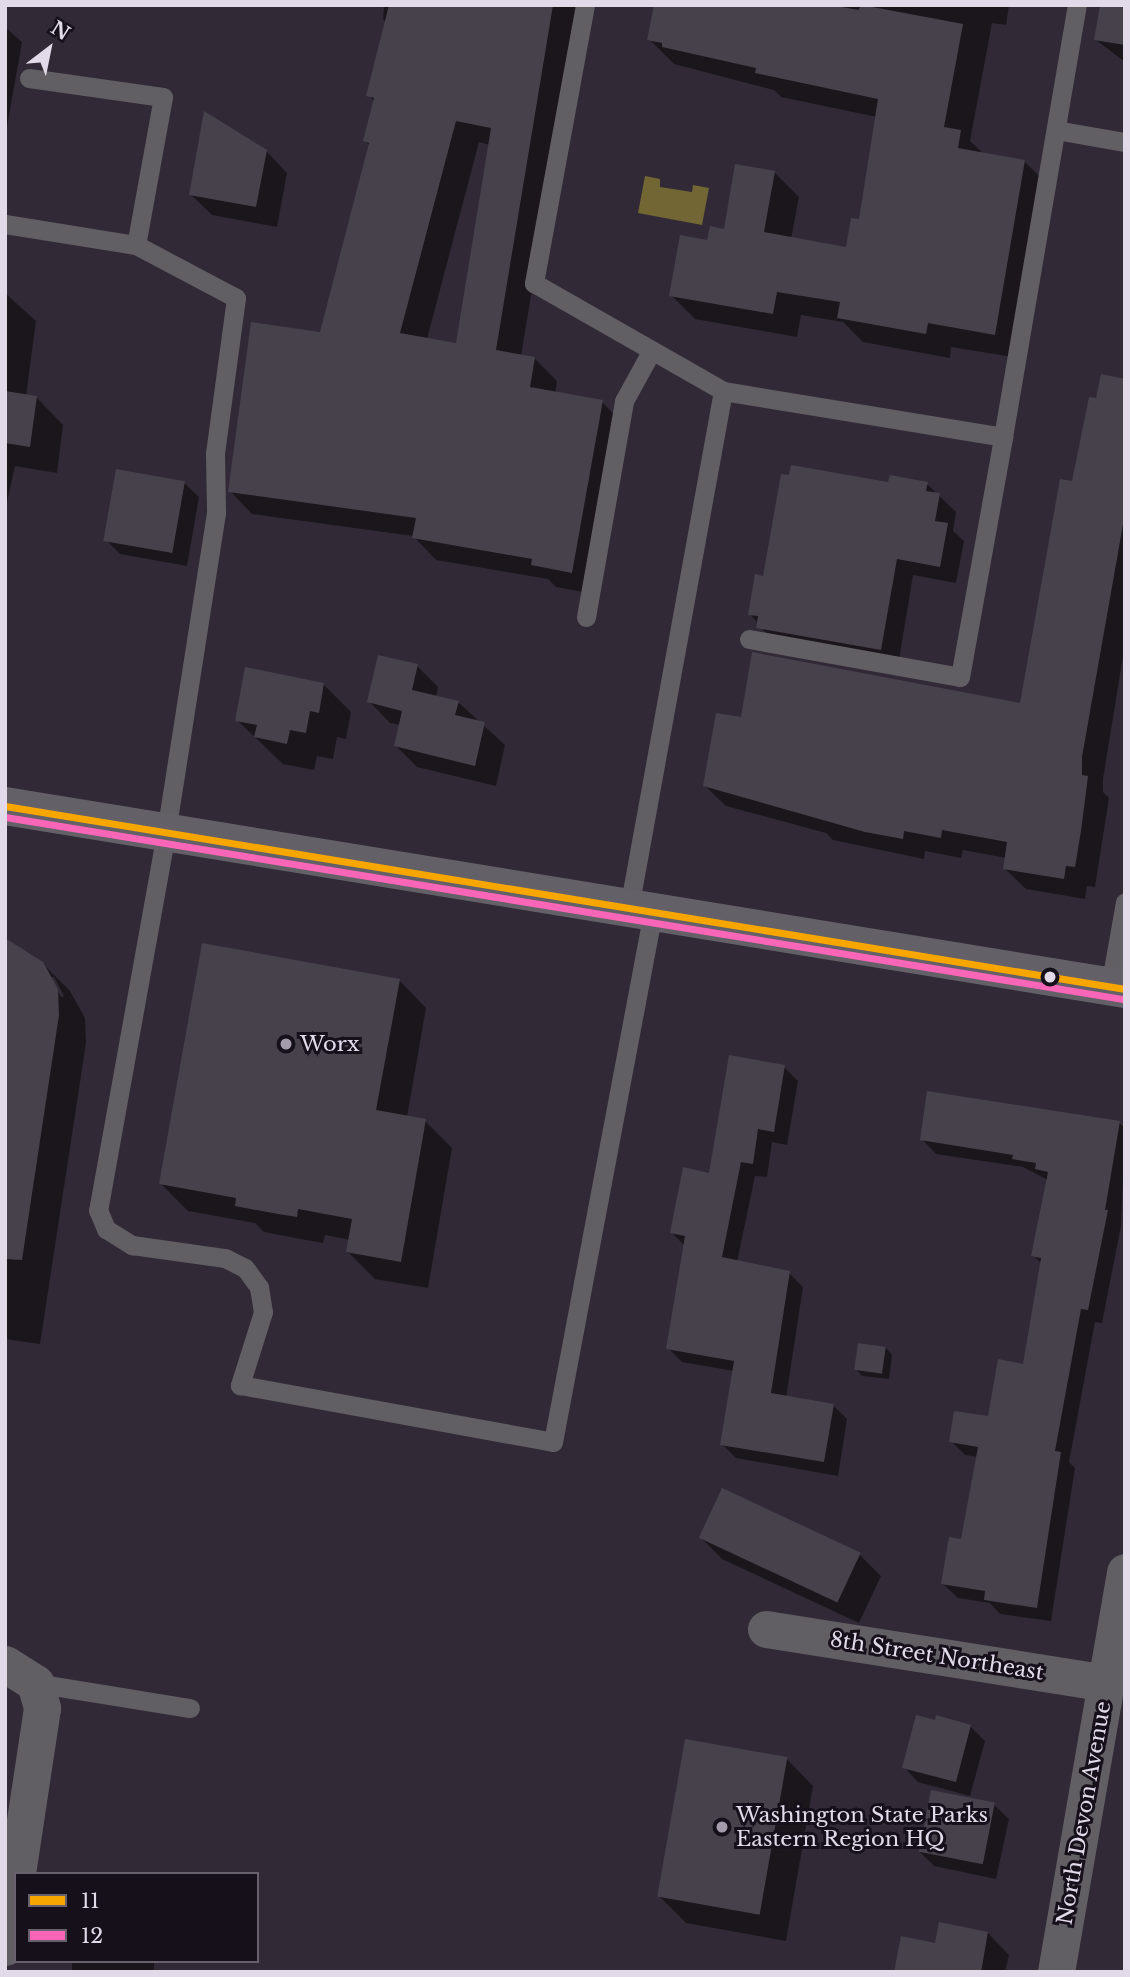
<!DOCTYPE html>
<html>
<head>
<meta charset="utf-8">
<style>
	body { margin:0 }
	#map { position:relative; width:1130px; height:1977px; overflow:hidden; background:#312a36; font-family:"Libre Baskerville",serif }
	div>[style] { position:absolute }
	.water>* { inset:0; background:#716634 }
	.shadow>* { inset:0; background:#0007; transform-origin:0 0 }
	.building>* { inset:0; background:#47414c; transform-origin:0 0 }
	.service>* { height:19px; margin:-9.5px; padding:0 9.5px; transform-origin:9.5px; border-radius:9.5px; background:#615e64 }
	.minor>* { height:37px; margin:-18.5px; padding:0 18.5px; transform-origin:18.5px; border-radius:18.5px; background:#615e64 }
	.secondary>* { height:38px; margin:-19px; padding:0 19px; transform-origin:19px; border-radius:19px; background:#646068 }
	.bus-1>* { height:7px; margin:-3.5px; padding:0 3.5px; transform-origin:3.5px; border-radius:3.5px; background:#f7a600 }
	.bus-2>* { height:7px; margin:-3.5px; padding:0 3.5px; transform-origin:3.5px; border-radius:3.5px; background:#fa66b7 }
	.dots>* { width:19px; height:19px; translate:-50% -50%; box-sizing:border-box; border:4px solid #16101b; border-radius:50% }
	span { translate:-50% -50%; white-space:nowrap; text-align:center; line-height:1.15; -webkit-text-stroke:6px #16101b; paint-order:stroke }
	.poi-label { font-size:21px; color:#e2d9e9 }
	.left { translate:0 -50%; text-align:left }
	.street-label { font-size:21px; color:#e2d9e9 }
	.frame { position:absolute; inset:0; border:7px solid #e2d9e9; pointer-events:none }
	.legend { position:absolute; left:14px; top:1872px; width:245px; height:91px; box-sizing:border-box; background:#16101b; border:2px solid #68606d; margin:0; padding:9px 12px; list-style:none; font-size:21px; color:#e2d9e9 }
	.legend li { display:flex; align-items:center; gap:14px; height:35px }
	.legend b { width:35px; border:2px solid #68606d }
	.north { position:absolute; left:14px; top:14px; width:70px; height:70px; -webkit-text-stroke:5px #16101b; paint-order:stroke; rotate:32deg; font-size:19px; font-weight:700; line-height:28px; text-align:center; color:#e2d9e9 }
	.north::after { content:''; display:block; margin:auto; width:24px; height:32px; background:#e2d9e9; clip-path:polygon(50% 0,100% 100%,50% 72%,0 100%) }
</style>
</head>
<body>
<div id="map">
	<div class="water">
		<div style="clip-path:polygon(645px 176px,660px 179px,660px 187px,692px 192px,693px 185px,709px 188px,702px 225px,638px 213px)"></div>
	</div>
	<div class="shadow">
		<div style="clip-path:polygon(evenodd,384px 5px,579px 5px,521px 356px,535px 359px,557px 381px,555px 394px,602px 402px,624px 425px,594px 594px,556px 587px,548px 579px,436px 560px,413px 536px,252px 514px,230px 491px,321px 334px,370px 146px,365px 141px,375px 102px,368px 95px,387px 23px,383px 19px,384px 5px,479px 142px,490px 145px,457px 345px,427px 339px,479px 142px)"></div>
		<div style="clip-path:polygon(656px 5px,1009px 5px,1006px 25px,992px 23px,970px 141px,984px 154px,1024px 161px,1049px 186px,1019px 358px,951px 347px,950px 358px,863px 342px,843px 322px,801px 315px,797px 337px,695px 319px,671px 295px,774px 172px,799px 197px,791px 239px,847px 249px,861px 221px,877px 117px,781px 97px,774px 90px,674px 64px,649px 39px)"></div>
		<div style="clip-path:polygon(1125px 5px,1125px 62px,1096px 40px)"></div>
		<div style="clip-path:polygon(5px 27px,22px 42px,5px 138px)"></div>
		<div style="clip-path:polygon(266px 151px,287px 173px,277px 227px,212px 215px,190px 194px)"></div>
		<div style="clip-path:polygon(5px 293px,36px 321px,26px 396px,36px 397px,63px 425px,57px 473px,15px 466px,5px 511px)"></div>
		<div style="clip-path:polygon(1125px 381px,1125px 644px,1103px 779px,1103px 792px,1109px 798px,1095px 887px,1087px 886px,1085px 899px,1026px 889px,1004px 868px,1006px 858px,963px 850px,961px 858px,925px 851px,924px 859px,833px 840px,826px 833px,726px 806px,704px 785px,743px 719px,1021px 705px,1073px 483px,1097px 400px)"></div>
		<div style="clip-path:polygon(184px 483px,199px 497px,187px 566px,120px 554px,106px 540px)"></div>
		<div style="clip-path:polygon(890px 484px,927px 484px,956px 512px,953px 531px,964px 541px,956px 583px,913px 575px,898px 666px,775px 644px,750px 614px,764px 578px)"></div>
		<div style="clip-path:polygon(417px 666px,438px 687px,436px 697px,458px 702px,505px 745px,496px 786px,417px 767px,396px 746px,401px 725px,390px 723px,369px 701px)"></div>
		<div style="clip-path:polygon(324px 685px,351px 712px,346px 739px,337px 737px,333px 759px,317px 756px,314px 770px,283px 764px,237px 720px)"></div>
		<div style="clip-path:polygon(evenodd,5px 948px,42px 963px,70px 991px,85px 1018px,86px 1043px,40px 1344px,5px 1339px,5px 948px,50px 977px,54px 977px,64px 996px,61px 997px,50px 977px)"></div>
		<div style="clip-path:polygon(399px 980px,426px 1008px,407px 1117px,425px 1121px,452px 1148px,428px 1288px,375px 1279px,348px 1252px,350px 1240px,325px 1235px,323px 1243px,306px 1240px,264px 1232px,255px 1223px,188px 1211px,161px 1184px)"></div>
		<div style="clip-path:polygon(784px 1067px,798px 1081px,787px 1145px,772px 1142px,767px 1177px,755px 1176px,737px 1262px,789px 1273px,803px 1287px,786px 1398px,833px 1405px,847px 1419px,838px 1476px,736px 1458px,722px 1444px,734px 1371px,682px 1362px,668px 1348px,685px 1246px,672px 1233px)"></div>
		<div style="clip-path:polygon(1119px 1123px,1125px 1128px,1121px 1226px,1102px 1323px,1095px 1322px,1069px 1462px,1075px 1468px,1051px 1621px,1000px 1614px,990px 1603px,958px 1598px,943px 1584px,963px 1541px,978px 1457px,965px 1455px,951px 1441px,989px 1418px,1024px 1366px,1042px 1264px,1033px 1255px,1048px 1180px,1023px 1167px,936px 1154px,922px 1139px)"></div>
		<div style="clip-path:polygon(886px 1348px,892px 1355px,889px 1379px,862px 1376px,856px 1369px)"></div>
		<div style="clip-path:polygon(701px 1538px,860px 1555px,881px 1576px,859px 1623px,722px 1559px)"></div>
		<div style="clip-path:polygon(970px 1726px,985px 1741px,970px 1796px,918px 1782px,904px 1767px)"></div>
		<div style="clip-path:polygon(786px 1758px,813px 1786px,786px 1941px,686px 1923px,659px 1896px)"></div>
		<div style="clip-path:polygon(994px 1805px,1009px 1819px,996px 1879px,934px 1866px,920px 1852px)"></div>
		<div style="clip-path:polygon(988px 1933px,1009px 1955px,1005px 1972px,895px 1972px,937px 1945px)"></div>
		<div style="left:72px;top:1961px;width:82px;height:11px"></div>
	</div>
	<div class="building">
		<div style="clip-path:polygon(evenodd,389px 5px,553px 5px,496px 350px,535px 357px,530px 387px,603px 400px,572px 573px,531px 565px,532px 559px,412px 538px,416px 518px,228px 492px,251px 322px,320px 332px,369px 143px,363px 141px,374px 98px,366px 96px,389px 5px,456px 121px,491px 128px,456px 343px,400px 333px,456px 121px)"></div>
		<div style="clip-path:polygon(654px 5px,831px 5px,858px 10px,862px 5px,963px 24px,944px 127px,961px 130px,958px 148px,1025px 160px,995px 335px,928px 323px,926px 334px,837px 318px,840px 302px,777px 292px,773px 314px,669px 296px,680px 235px,707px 240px,710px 226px,724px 229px,735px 164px,775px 171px,764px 232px,846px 247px,851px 218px,859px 219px,878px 99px,755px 73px,756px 68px,662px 47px,662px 43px,647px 40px)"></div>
		<div style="clip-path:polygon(1100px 5px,1125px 5px,1125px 45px,1094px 40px)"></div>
		<div style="clip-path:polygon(204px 111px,267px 150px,256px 207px,189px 195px)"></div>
		<div style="clip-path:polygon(1101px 374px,1125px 379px,1125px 513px,1082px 757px,1082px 775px,1088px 776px,1081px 831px,1075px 867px,1066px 866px,1064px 879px,1003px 869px,1007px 842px,942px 830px,941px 838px,904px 831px,903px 839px,865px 832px,703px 786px,716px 713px,741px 717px,752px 652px,1020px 703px,1060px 479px,1072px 481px,1089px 397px,1096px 398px)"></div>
		<div style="clip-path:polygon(5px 391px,37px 396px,30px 447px,5px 443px)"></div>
		<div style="clip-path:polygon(791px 465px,888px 482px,890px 475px,928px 482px,926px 491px,940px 493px,935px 521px,948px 523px,940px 567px,897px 559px,881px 650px,756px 628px,758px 616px,748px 615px,755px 574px,763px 576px,781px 474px,789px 475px)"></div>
		<div style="left:116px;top:469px;width:70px;height:73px;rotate:10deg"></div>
		<div style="clip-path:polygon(378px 655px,418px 664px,412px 690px,459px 701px,455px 715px,485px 722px,475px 766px,394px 746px,402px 711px,367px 702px)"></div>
		<div style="clip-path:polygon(245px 667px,324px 683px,319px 713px,310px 711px,306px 733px,290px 730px,287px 744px,254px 737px,257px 725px,235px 721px)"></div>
		<div style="clip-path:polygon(5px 938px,43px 962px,58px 989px,59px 1015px,22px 1260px,5px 1259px)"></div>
		<div style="clip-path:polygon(202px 943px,400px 979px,376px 1110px,426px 1119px,401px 1262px,346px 1252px,352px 1219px,298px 1209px,297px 1217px,278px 1214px,235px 1206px,236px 1198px,159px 1184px)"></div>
		<div style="clip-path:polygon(729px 1055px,785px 1065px,774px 1132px,758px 1129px,753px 1164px,741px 1162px,722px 1257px,790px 1271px,771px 1393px,834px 1404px,824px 1462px,720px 1445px,734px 1361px,666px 1349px,685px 1236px,670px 1233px,683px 1167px,709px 1173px)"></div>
		<div style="clip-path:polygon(927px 1091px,1120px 1121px,1105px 1210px,1108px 1210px,1088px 1310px,1081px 1309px,1055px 1451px,1061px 1452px,1037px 1608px,984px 1600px,985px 1591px,941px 1584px,949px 1537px,961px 1539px,978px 1447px,949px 1442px,954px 1411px,988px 1416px,998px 1359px,1023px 1364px,1041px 1258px,1031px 1256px,1048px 1172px,1035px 1169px,1036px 1163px,1012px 1159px,1013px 1155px,920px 1140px)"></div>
		<div style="left:858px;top:1343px;width:28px;height:27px;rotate:8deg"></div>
		<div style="left:722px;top:1488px;width:153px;height:55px;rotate:25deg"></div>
		<div style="clip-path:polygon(916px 1715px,935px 1720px,936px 1715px,971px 1725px,956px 1782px,902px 1768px)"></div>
		<div style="left:685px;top:1739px;width:104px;height:160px;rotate:10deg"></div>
		<div style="left:931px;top:1790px;width:65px;height:63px;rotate:11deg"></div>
		<div style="clip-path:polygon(939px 1922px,988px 1932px,981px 1972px,894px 1972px,901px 1936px,935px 1943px)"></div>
	</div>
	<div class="service">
		<div style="left:585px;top:5px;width:283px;rotate:100.4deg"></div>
		<div style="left:534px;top:283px;width:218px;rotate:29.7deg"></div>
		<div style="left:723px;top:391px;width:284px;rotate:9.3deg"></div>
		<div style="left:1003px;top:437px;width:438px;rotate:-80.3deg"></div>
		<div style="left:29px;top:78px;width:135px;rotate:8.1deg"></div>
		<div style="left:163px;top:97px;width:150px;rotate:100.3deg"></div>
		<div style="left:136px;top:245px;width:113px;rotate:27.9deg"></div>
		<div style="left:236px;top:298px;width:156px;rotate:97.7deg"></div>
		<div style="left:215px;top:453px;width:60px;rotate:89deg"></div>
		<div style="left:216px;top:513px;width:324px;rotate:98.9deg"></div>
		<div style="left:166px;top:833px;width:383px;rotate:100.2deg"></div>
		<div style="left:98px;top:1210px;width:21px;rotate:67deg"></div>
		<div style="left:106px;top:1229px;width:31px;rotate:32deg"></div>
		<div style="left:132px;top:1245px;width:94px;rotate:8deg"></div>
		<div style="left:225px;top:1258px;width:22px;rotate:27deg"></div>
		<div style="left:245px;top:1268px;width:24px;rotate:54deg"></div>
		<div style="left:259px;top:1287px;width:25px;rotate:81deg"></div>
		<div style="left:263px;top:1312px;width:77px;rotate:107.5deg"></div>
		<div style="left:240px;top:1385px;width:318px;rotate:10.3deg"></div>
		<div style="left:553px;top:1442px;width:539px;rotate:-79.32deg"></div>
		<div style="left:1056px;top:130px;width:70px;rotate:9.9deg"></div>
		<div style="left:5px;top:224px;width:133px;rotate:9.1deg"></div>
		<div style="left:586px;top:617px;width:219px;rotate:-80deg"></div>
		<div style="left:624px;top:401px;width:58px;rotate:-61.2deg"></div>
		<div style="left:749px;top:639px;width:214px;rotate:10.2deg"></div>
		<div style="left:960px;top:677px;width:244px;rotate:-79.8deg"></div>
		<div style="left:629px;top:908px;width:525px;rotate:-79.7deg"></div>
		<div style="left:1110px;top:987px;width:86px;rotate:-80deg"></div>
		<div style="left:35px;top:1683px;width:157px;rotate:9.2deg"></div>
	</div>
	<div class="minor">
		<div style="left:766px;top:1629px;width:345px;rotate:9deg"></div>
		<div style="left:5px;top:1664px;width:36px;rotate:32deg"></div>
		<div style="left:35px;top:1683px;width:26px;rotate:74deg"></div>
		<div style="left:42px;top:1708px;width:168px;rotate:98.6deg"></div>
		<div style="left:5px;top:1947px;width:64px;rotate:-80.1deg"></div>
		<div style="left:1056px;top:1972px;width:406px;rotate:-80.2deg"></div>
	</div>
	<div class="secondary">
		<div style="left:5px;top:806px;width:1135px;rotate:9.28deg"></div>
	</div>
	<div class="bus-1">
		<div style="left:5px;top:806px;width:1135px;rotate:9.28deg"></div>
	</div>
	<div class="bus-2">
		<div style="left:5px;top:817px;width:1133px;rotate:9.25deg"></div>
	</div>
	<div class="dots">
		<div style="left:1050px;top:977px;background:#e2d9e9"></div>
		<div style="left:286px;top:1044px;background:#a49caa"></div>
		<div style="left:722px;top:1827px;background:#a49caa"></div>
	</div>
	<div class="poi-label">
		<span class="left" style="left:300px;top:1044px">Worx</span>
		<span class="left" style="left:736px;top:1827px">Washington State Parks<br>Eastern Region HQ</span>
	</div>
	<div class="street-label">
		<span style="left:937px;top:1656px;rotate:9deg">8th Street Northeast</span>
		<span style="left:1084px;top:1813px;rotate:-80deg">North Devon Avenue</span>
	</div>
	<div class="frame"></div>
	<ul class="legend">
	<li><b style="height:9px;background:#f7a600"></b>11</li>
	<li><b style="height:9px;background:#fa66b7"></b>12</li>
	</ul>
	<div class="north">N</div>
</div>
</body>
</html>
